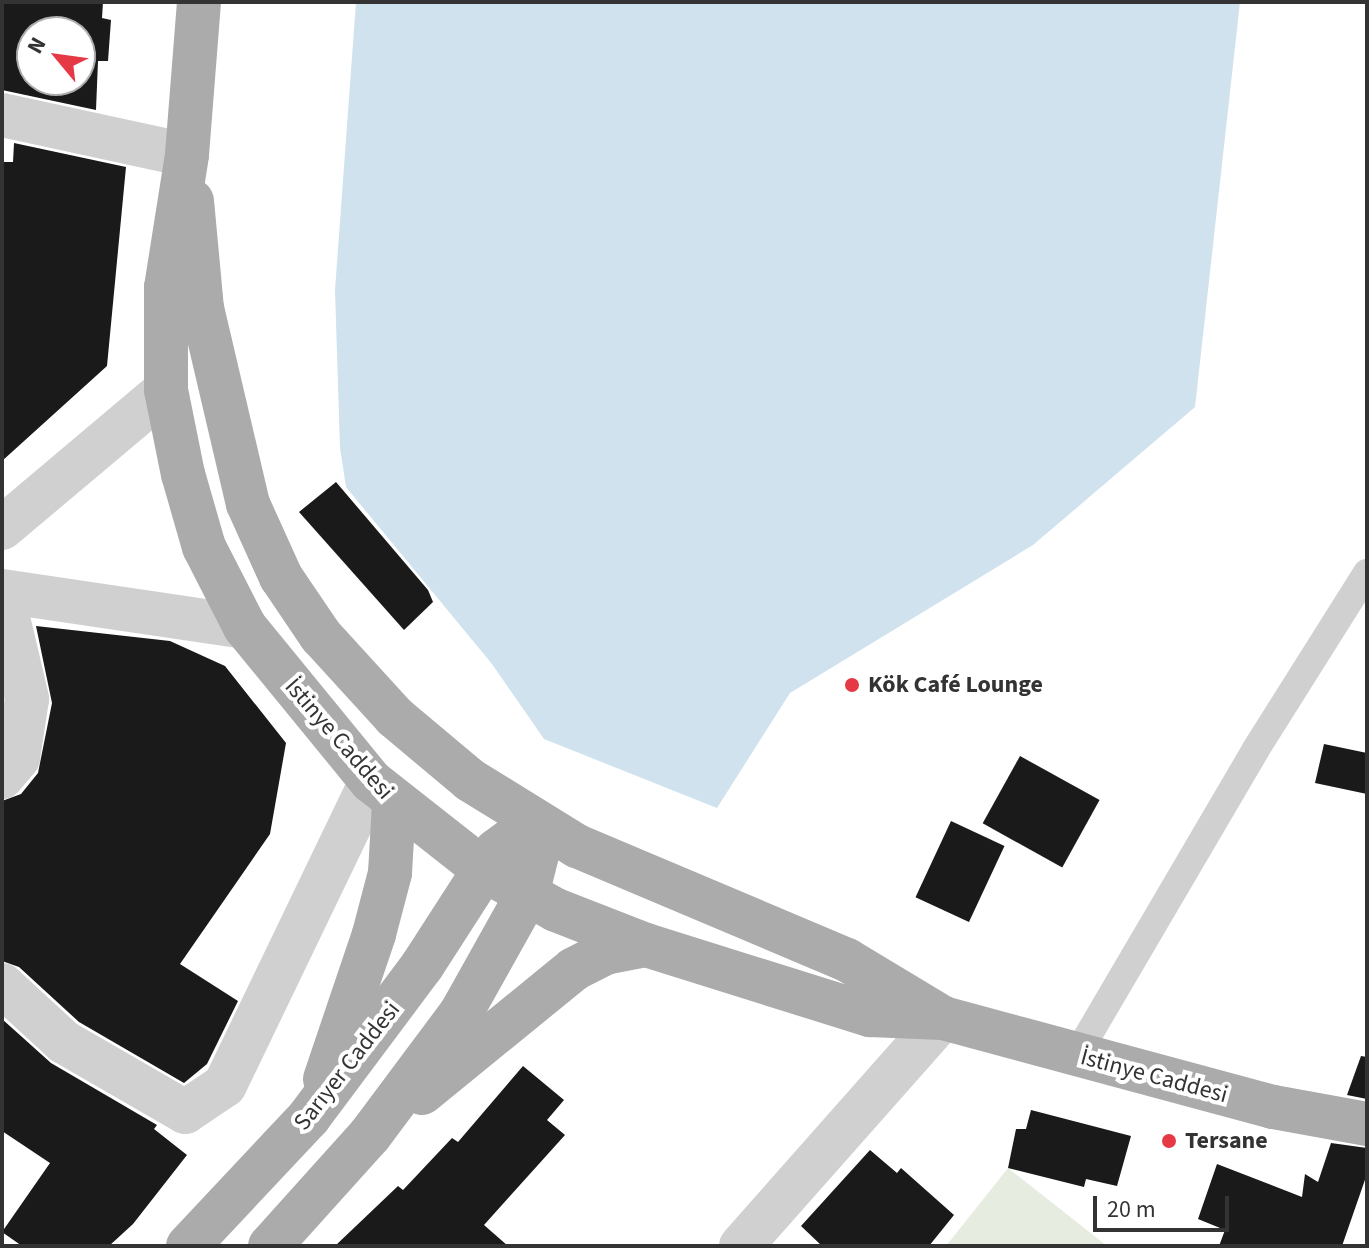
<!DOCTYPE html>
<html>
<head>
<meta charset="utf-8">
<style>
	body { margin:0 }
	#map { position:relative; width:1369px; height:1248px; overflow:hidden; background:#fff; font-family:"Source Sans 3",sans-serif }
	div>[style] { position:absolute }
	.green>* { inset:0; background:#e6ecdf }
	.water>* { inset:0; background:#cfe2ee }
	.building>* { inset:0; background:#1a1a1a; transform-origin:0 0 }
	.service>* { height:28px; margin:-14px; padding:0 14px; transform-origin:14px; border-radius:14px; background:#d0d0d0 }
	.minor>* { height:44px; margin:-22px; padding:0 22px; transform-origin:22px; border-radius:22px; background:#d0d0d0 }
	.primary>* { height:44px; margin:-22px; padding:0 22px; transform-origin:22px; border-radius:22px; background:#ababab }
	.dots>* { width:22px; height:22px; translate:-50% -50%; box-sizing:border-box; border:4px solid #fff; border-radius:50% }
	span { translate:-50% -50%; white-space:nowrap; text-align:center; line-height:1.15; -webkit-text-stroke:8px #fff; paint-order:stroke }
	.poi-label { font-size:24px; color:#333; font-weight:700 }
	.left { translate:0 -50%; text-align:left }
	.street-label { font-size:24px; color:#333 }
	.frame { position:absolute; inset:0; border:4px solid #333; pointer-events:none }
	.north { position:absolute; left:16px; top:16px; width:80px; height:80px; box-sizing:border-box; background:#fff; border:2px solid #adadad; border-radius:50%; rotate:299deg; font-size:22px; font-weight:700; line-height:32px; text-align:center; color:#333 }
	.north::after { content:''; display:block; margin:auto; width:28px; height:36px; background:#e63946; clip-path:polygon(50% 0,100% 100%,50% 72%,0 100%) }
	.scale { position:absolute; left:1093px; top:1196px; width:136px; height:36px; box-sizing:border-box; border:4px solid #333; border-top:0; padding-left:10px; font-size:24px; line-height:28px; white-space:nowrap; color:#333; -webkit-text-stroke:6px #fff; paint-order:stroke }
</style>
</head>
<body>
<div id="map">
	<div class="green">
		<div style="clip-path:polygon(1008px 1168px,1107px 1246px,946px 1246px)"></div>
	</div>
	<div class="water">
		<div style="clip-path:polygon(356px 2px,1240px 2px,1195px 407px,1033px 545px,790px 693px,717px 808px,544px 739px,492px 664px,346px 487px,340px 448px,335px 290px)"></div>
	</div>
	<div class="building">
		<div style="clip-path:polygon(evenodd,2px 2px,103px 2px,102px 18px,111px 20px,108px 61px,98px 61px,96px 110px,2px 90px,2px 2px,32px 32px,80px 32px,80px 80px,32px 80px,32px 32px)"></div>
		<div style="clip-path:polygon(14px 143px,126px 167px,107px 366px,2px 461px,2px 162px,13px 162px)"></div>
		<div style="clip-path:polygon(336px 482px,428px 590px,433px 602px,404px 630px,299px 512px)"></div>
		<div style="clip-path:polygon(36px 626px,170px 641px,225px 666px,286px 743px,270px 834px,180px 964px,238px 1001px,207px 1064px,184px 1083px,79px 1022px,19px 967px,2px 961px,2px 801px,21px 794px,38px 773px,52px 703px)"></div>
		<div style="clip-path:polygon(1324px 744px,1367px 753px,1367px 794px,1315px 783px)"></div>
		<div style="left:1020px;top:756px;width:91px;height:77px;rotate:29deg"></div>
		<div style="left:951px;top:821px;width:59px;height:84px;rotate:25deg"></div>
		<div style="clip-path:polygon(2px 1019px,51px 1063px,157px 1125px,154px 1129px,187px 1155px,133px 1224px,109px 1246px,22px 1246px,2px 1232px,50px 1163px,2px 1131px)"></div>
		<div style="clip-path:polygon(1361px 1056px,1367px 1057px,1367px 1099px,1347px 1095px)"></div>
		<div style="clip-path:polygon(523px 1066px,564px 1100px,547px 1120px,565px 1135px,484px 1225px,508px 1246px,335px 1246px,398px 1186px,403px 1190px,452px 1138px,458px 1142px)"></div>
		<div style="clip-path:polygon(1031px 1110px,1131px 1136px,1117px 1186px,1086px 1179px,1084px 1187px,1008px 1168px,1016px 1129px,1026px 1129px)"></div>
		<div style="clip-path:polygon(1331px 1143px,1367px 1148px,1367px 1174px,1342px 1246px,1219px 1246px,1225px 1230px,1198px 1219px,1217px 1164px,1302px 1197px,1305px 1174px,1318px 1182px)"></div>
		<div style="clip-path:polygon(870px 1150px,897px 1173px,901px 1168px,954px 1215px,929px 1246px,822px 1246px,801px 1226px)"></div>
	</div>
	<div class="service">
		<div style="left:1076px;top:1056px;width:356px;rotate:-59.6deg"></div>
		<div style="left:1256px;top:749px;width:208px;rotate:-57.8deg"></div>
	</div>
	<div class="minor">
		<div style="left:2px;top:115px;width:189px;rotate:12.2deg"></div>
		<div style="left:2px;top:528px;width:214px;rotate:-40.1deg"></div>
		<div style="left:2px;top:591px;width:246px;rotate:8.4deg"></div>
		<div style="left:2px;top:592px;width:110px;rotate:76.8deg"></div>
		<div style="left:27px;top:699px;width:60px;rotate:98.7deg"></div>
		<div style="left:18px;top:758px;width:25px;rotate:130deg"></div>
		<div style="left:2px;top:985px;width:84px;rotate:42.6deg"></div>
		<div style="left:64px;top:1042px;width:140px;rotate:30deg"></div>
		<div style="left:185px;top:1112px;width:48px;rotate:-34deg"></div>
		<div style="left:225px;top:1085px;width:337px;rotate:-64.3deg"></div>
		<div style="left:741px;top:1246px;width:305px;rotate:-48.5deg"></div>
	</div>
	<div class="primary">
		<div style="left:199px;top:2px;width:153px;rotate:94.5deg"></div>
		<div style="left:187px;top:155px;width:134px;rotate:99deg"></div>
		<div style="left:166px;top:287px;width:103px;rotate:90deg"></div>
		<div style="left:166px;top:390px;width:86px;rotate:78.6deg"></div>
		<div style="left:183px;top:474px;width:76px;rotate:74deg"></div>
		<div style="left:204px;top:547px;width:90px;rotate:62.9deg"></div>
		<div style="left:245px;top:627px;width:199px;rotate:50.7deg"></div>
		<div style="left:371px;top:781px;width:144px;rotate:38.2deg"></div>
		<div style="left:484px;top:870px;width:82px;rotate:29.1deg"></div>
		<div style="left:556px;top:910px;width:97px;rotate:21.3deg"></div>
		<div style="left:646px;top:945px;width:235px;rotate:17.4deg"></div>
		<div style="left:870px;top:1015px;width:73px;rotate:2.4deg"></div>
		<div style="left:943px;top:1018px;width:342px;rotate:15.1deg"></div>
		<div style="left:1273px;top:1107px;width:96px;rotate:10.3deg"></div>
		<div style="left:192px;top:201px;width:107px;rotate:84.7deg"></div>
		<div style="left:202px;top:308px;width:201px;rotate:76.8deg"></div>
		<div style="left:248px;top:504px;width:80px;rotate:65.7deg"></div>
		<div style="left:281px;top:577px;width:71px;rotate:55.9deg"></div>
		<div style="left:321px;top:636px;width:110px;rotate:47.6deg"></div>
		<div style="left:395px;top:717px;width:98px;rotate:40deg"></div>
		<div style="left:470px;top:780px;width:126px;rotate:31.7deg"></div>
		<div style="left:577px;top:846px;width:293px;rotate:22.9deg"></div>
		<div style="left:847px;top:960px;width:112px;rotate:31.1deg"></div>
		<div style="left:325px;top:1079px;width:153px;rotate:-71.3deg"></div>
		<div style="left:374px;top:934px;width:63px;rotate:-75.3deg"></div>
		<div style="left:390px;top:873px;width:70px;rotate:-86.7deg"></div>
		<div style="left:422px;top:1093px;width:196px;rotate:-39.2deg"></div>
		<div style="left:574px;top:969px;width:35px;rotate:-27deg"></div>
		<div style="left:605px;top:953px;width:42px;rotate:-11deg"></div>
		<div style="left:188px;top:1246px;width:177px;rotate:-46.8deg"></div>
		<div style="left:309px;top:1117px;width:189px;rotate:-53.2deg"></div>
		<div style="left:422px;top:966px;width:137px;rotate:-57.2deg"></div>
		<div style="left:496px;top:851px;width:49px;rotate:-36.6deg"></div>
		<div style="left:270px;top:1246px;width:149px;rotate:-48deg"></div>
		<div style="left:370px;top:1135px;width:152px;rotate:-53.3deg"></div>
		<div style="left:461px;top:1013px;width:135px;rotate:-60.8deg"></div>
		<div style="left:527px;top:895px;width:49px;rotate:-76deg"></div>
		<div style="left:539px;top:847px;width:25px;rotate:-99deg"></div>
	</div>
	<div class="dots">
		<div style="left:852px;top:685px;background:#e63946"></div>
		<div style="left:1169px;top:1141px;background:#e63946"></div>
	</div>
	<div class="poi-label">
		<span class="left" style="left:868px;top:685px">Kök Café Lounge</span>
		<span class="left" style="left:1185px;top:1141px">Tersane</span>
	</div>
	<div class="street-label">
		<span style="left:339px;top:739px;rotate:49deg">İstinye Caddesi</span>
		<span style="left:347px;top:1066px;rotate:-52deg">Sarıyer Caddesi</span>
		<span style="left:1154px;top:1076px;rotate:15deg">İstinye Caddesi</span>
	</div>
	<div class="frame"></div>
	<div class="north">N</div>
	<div class="scale">20 m</div>
</div>
</body>
</html>
